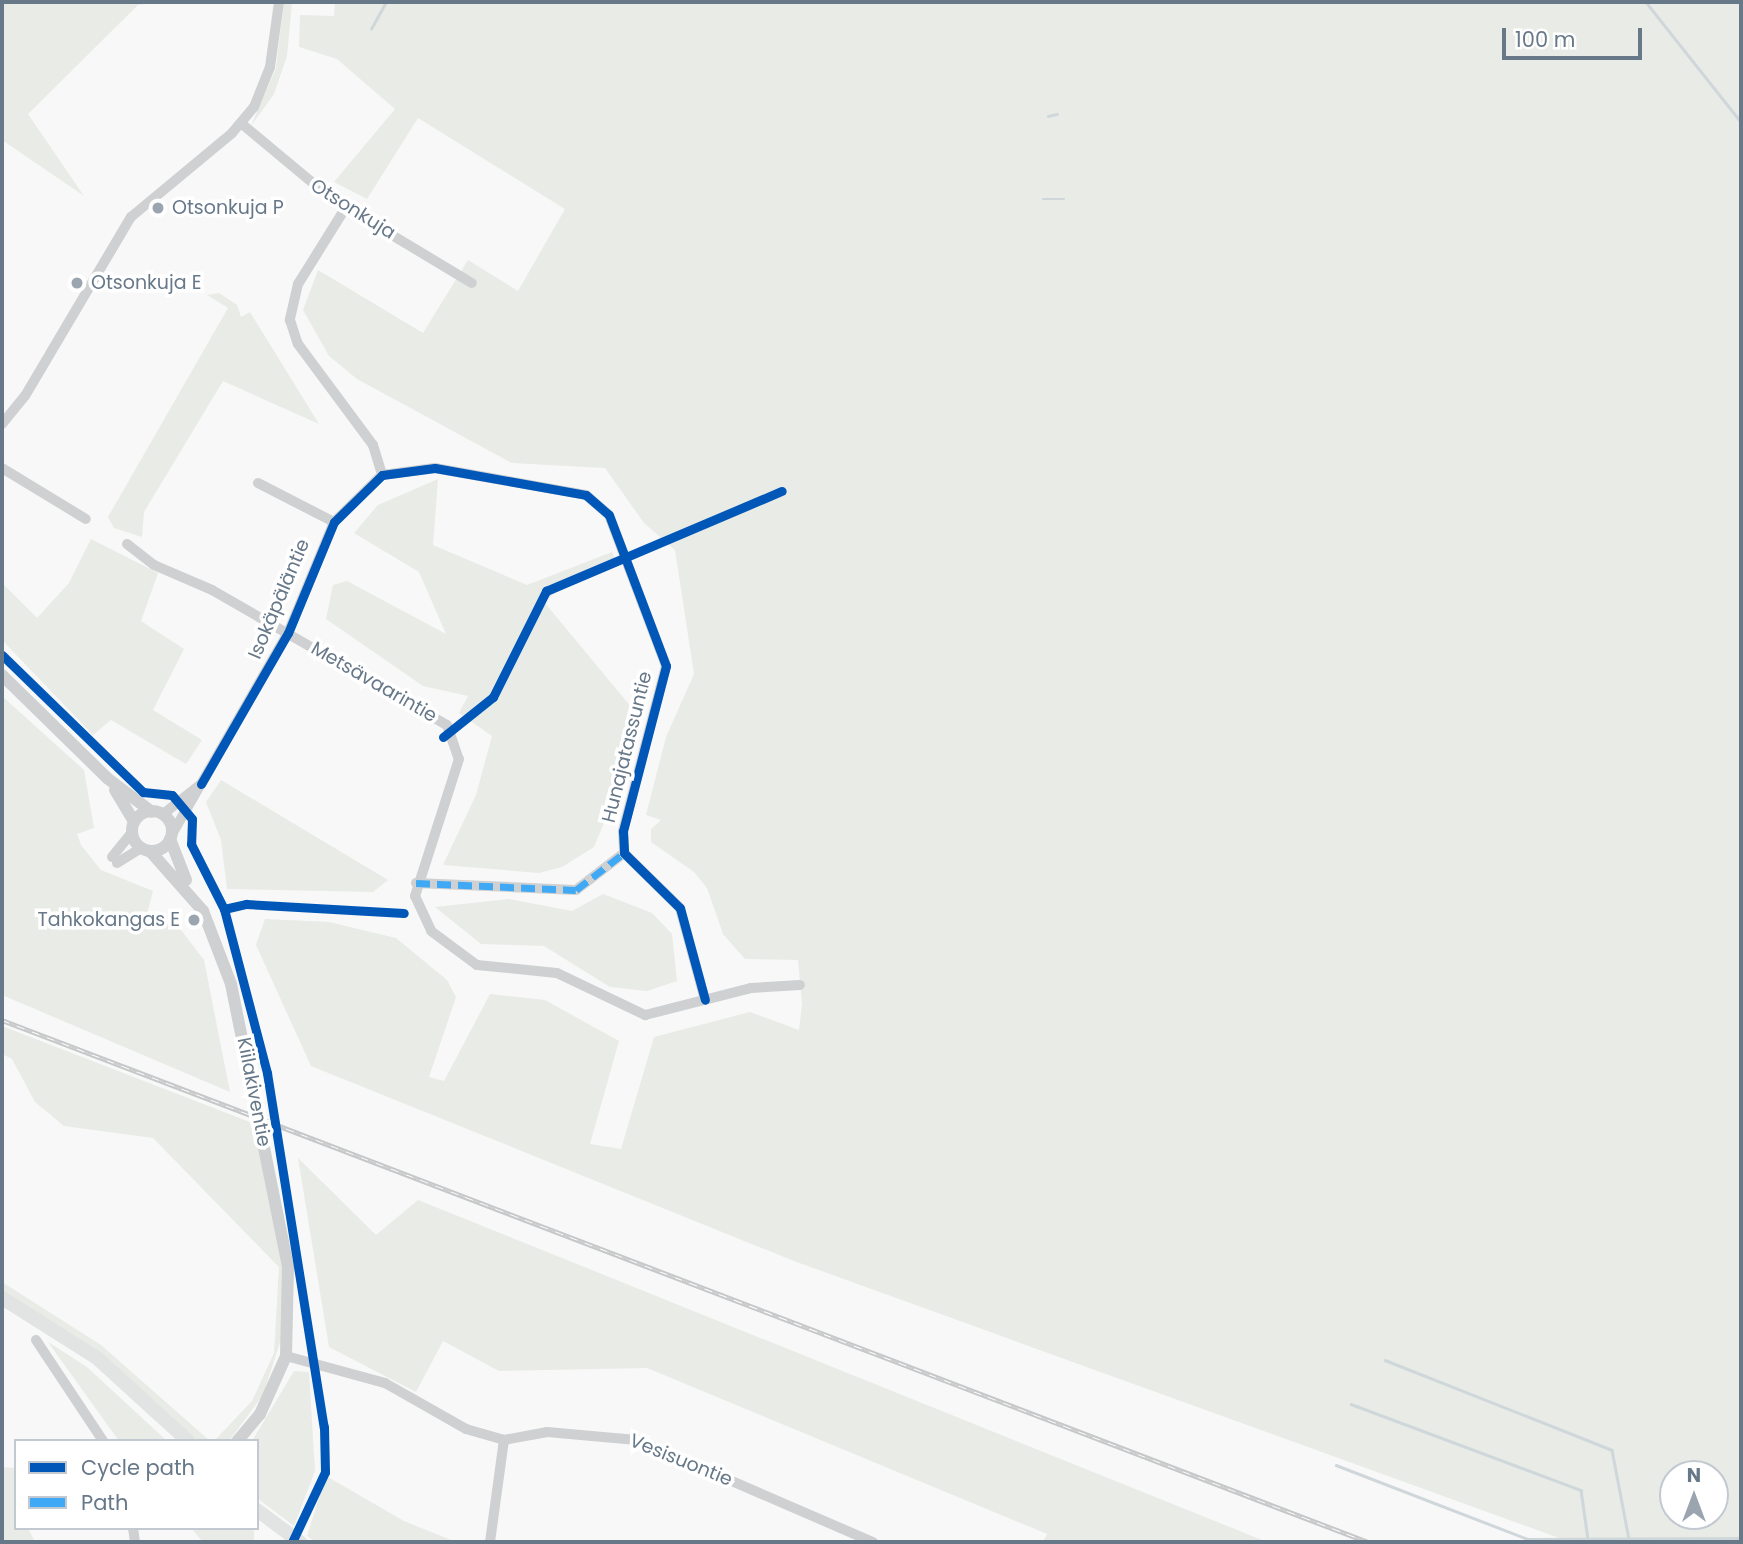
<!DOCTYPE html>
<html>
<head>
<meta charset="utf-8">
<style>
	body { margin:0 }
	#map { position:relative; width:1743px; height:1544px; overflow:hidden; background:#f8f8f8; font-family:Poppins,sans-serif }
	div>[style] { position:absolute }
	.green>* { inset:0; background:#e8ebe6 }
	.stream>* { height:2.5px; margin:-1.25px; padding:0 1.25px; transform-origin:1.25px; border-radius:1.25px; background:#cfd7db }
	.minor>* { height:10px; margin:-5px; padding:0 5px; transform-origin:5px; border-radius:5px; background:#ced0d1 }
	.tertiary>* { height:12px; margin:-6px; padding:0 6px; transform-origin:6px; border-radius:6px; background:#ced0d1 }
	.tertiary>.ring { margin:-6px; padding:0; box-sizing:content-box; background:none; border:12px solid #ced0d1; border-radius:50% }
	.secondary>* { height:14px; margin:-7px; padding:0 7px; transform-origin:7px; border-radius:7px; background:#e2e3e3 }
	.rail>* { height:5px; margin-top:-2.5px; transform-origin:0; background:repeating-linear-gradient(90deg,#fff 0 8px,#c5c7c8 0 16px); box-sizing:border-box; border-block:2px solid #c5c7c8 }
	.quiet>* { height:7px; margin-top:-3.5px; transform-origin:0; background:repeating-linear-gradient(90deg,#3fa9f5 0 14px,transparent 0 21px) }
	.cycleway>* { height:9px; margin:-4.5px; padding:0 4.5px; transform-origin:4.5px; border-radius:4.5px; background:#0057b8 }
	.dots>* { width:19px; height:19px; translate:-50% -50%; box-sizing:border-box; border:4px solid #fff; border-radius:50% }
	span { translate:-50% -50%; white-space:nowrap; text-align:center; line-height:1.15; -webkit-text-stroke:7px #fff; paint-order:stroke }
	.poi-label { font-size:19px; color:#677889 }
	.left { translate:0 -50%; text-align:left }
	.right { translate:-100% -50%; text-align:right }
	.street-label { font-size:19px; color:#677889 }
	.frame { position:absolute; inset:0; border:4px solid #677889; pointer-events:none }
	.legend { position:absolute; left:14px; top:1439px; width:245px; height:91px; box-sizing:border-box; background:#fff; border:2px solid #c2c9d0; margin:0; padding:9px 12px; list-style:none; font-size:21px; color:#677889 }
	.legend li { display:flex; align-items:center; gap:14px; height:35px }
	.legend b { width:35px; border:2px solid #c2c9d0 }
	.north { position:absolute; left:1659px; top:1460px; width:70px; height:70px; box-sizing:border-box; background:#fff; border:2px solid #c2c9d0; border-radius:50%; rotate:0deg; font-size:19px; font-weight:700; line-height:28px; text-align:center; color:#677889 }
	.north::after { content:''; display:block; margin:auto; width:24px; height:32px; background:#9aa5b0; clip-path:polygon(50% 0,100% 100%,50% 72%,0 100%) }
	.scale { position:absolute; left:1502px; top:28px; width:140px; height:32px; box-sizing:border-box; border:4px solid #677889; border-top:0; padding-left:9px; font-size:21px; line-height:24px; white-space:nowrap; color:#677889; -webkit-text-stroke:5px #fff; paint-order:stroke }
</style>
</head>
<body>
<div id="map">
	<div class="green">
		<div style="clip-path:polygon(2px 2px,159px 2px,138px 5px,28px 114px,84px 196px,2px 140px)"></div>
		<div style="clip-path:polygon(284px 2px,292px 2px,287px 56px,274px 94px,251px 126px,276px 68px)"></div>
		<div style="clip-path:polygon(evenodd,335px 2px,1741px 2px,1741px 1542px,1570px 1542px,794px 1261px,311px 1066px,256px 945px,265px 919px,329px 922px,396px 938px,447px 980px,456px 997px,429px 1077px,444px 1081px,490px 994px,545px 1000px,619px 1041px,590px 1144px,621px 1149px,654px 1037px,750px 1012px,799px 1030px,802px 1004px,798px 960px,745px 959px,723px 934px,707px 888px,694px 872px,651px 842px,651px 829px,661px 820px,646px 815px,666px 737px,694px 674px,675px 550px,644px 523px,605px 468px,512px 463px,357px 379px,329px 356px,303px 310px,318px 270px,423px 333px,468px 260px,518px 291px,565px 209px,418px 118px,367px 199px,334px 182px,395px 109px,337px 59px,299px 47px,300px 15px,334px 16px,335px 2px,1673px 1474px,1715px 1474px,1715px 1516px,1673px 1516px,1673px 1474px)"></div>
		<div style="clip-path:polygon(219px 293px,237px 305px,241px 317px,250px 312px,319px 424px,223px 381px,144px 512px,142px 537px,114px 528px,108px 517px,228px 308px,207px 295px)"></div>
		<div style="clip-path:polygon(438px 479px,433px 545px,527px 585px,612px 552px,617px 565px,561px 588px,544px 602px,642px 720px,620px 804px,614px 799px,594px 847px,562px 867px,539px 873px,443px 865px,476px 795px,492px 736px,459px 713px,468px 696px,423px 686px,326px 619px,333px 585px,347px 581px,446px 634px,419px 572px,354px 533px,378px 505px)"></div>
		<div style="clip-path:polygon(91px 539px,158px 573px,141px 621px,184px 649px,153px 710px,202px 740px,186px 764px,111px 720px,93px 735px,2px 640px,2px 583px,37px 618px,69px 583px)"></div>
		<div style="clip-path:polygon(2px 696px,84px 770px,94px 828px,77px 834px,81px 845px,101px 870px,153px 891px,146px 918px,151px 924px,174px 921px,204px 960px,230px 1092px,2px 995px)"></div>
		<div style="clip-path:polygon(221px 780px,388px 880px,373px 892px,227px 889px,221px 840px,206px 802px)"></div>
		<div style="clip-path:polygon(603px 894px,652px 913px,672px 934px,677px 981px,647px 991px,610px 987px,544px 946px,481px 944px,435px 907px,509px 899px,572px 911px)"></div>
		<div style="clip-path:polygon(2px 1026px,255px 1124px,283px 1269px,283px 1333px,263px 1395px,229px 1441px,214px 1441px,252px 1401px,274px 1353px,279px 1267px,153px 1138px,64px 1126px,35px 1102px,12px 1059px,2px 1054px)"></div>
		<div style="clip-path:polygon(298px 1158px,376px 1235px,418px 1200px,1267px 1542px,1043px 1542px,1047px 1534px,647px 1368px,499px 1371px,443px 1341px,416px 1392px,329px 1347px)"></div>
		<div style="clip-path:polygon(2px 1282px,101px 1345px,210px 1441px,194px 1441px,101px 1355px,2px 1292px)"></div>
		<div style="clip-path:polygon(48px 1342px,87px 1367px,167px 1441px,119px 1441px)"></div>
		<div style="clip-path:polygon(294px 1371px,309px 1372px,315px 1471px,294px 1526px,257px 1498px,257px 1441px,252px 1441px)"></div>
		<div style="clip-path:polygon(2px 1467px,16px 1468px,16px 1528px,28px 1528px,35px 1542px,2px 1542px)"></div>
		<div style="clip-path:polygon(326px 1476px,404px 1521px,456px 1542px,315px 1542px,307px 1536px)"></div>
		<div style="clip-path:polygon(191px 1528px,254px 1528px,254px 1542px,203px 1542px)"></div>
	</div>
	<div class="stream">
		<div style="left:1646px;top:2px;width:153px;rotate:51.6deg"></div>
		<div style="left:371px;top:29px;width:31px;rotate:-61deg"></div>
		<div style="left:1048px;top:116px;width:9px;rotate:-13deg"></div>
		<div style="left:1043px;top:199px;width:21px"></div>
		<div style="left:1385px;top:1360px;width:244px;rotate:21.6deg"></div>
		<div style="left:1612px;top:1450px;width:91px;rotate:79.2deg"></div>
		<div style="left:1351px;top:1404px;width:246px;rotate:20.5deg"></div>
		<div style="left:1581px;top:1490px;width:49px;rotate:81.9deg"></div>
		<div style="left:1336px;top:1465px;width:206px;rotate:21.1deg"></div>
		<div style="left:1528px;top:1539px;width:213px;rotate:-0.3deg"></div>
	</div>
	<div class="minor">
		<div style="left:242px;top:124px;width:117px;rotate:39.8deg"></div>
		<div style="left:332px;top:199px;width:163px;rotate:31deg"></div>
		<div style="left:346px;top:207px;width:91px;rotate:121.9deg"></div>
		<div style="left:298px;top:284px;width:37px;rotate:103deg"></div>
		<div style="left:290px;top:320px;width:25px;rotate:72deg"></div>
		<div style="left:298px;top:344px;width:126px;rotate:53.4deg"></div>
		<div style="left:373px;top:445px;width:31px;rotate:73deg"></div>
		<div style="left:2px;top:424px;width:36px;rotate:-51deg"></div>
		<div style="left:25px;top:396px;width:208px;rotate:-59.4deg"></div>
		<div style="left:131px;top:217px;width:131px;rotate:-39.7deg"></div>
		<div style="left:232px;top:133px;width:34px;rotate:-50deg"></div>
		<div style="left:254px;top:107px;width:43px;rotate:-68.2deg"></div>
		<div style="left:270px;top:67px;width:66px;rotate:-82.1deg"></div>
		<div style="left:2px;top:468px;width:98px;rotate:31.3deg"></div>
		<div style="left:258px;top:483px;width:85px;rotate:27.2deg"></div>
		<div style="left:127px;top:544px;width:34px;rotate:38deg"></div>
		<div style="left:154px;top:565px;width:63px;rotate:23.3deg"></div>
		<div style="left:212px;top:590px;width:271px;rotate:29.9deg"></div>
		<div style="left:447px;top:725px;width:36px;rotate:71deg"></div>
		<div style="left:459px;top:759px;width:144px;rotate:107.8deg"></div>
		<div style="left:415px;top:896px;width:38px;rotate:65deg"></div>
		<div style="left:431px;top:931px;width:57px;rotate:36.5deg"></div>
		<div style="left:477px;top:965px;width:80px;rotate:5.7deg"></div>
		<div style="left:557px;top:973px;width:98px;rotate:25.5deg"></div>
		<div style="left:645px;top:1015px;width:109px;rotate:-14.3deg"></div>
		<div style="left:751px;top:988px;width:49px;rotate:-3.5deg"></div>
		<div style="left:201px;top:784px;width:174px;rotate:-60.1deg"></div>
		<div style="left:288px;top:633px;width:120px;rotate:-67.5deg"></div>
		<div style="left:334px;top:522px;width:67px;rotate:-44.4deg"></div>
		<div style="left:382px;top:475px;width:53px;rotate:-7.5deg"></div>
		<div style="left:435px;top:468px;width:153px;rotate:10.1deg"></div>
		<div style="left:586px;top:495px;width:30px;rotate:41deg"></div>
		<div style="left:609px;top:515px;width:161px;rotate:69.3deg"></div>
		<div style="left:666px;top:666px;width:171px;rotate:104.6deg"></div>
		<div style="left:623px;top:831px;width:22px;rotate:87deg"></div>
		<div style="left:624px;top:853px;width:78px;rotate:44.5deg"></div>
		<div style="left:680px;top:908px;width:95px;rotate:74.8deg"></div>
		<div style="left:162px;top:815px;width:50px;rotate:-38.5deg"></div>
		<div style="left:201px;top:784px;width:58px;rotate:120.1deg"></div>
		<div style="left:112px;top:857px;width:32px;rotate:-51deg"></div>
		<div style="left:117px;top:863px;width:28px;rotate:-32deg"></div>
		<div style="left:416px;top:883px;width:160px;rotate:2.5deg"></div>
		<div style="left:576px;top:890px;width:61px;rotate:-37.6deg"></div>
		<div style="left:36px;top:1340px;width:121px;rotate:56.4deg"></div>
		<div style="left:286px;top:1356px;width:103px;rotate:15.3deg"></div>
		<div style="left:385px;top:1383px;width:93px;rotate:29.6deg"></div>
		<div style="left:466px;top:1429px;width:40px;rotate:16deg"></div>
		<div style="left:504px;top:1440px;width:44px;rotate:-10.5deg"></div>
		<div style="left:547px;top:1432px;width:90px;rotate:5.1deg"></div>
		<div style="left:637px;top:1440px;width:257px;rotate:23.4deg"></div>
		<div style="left:133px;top:1528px;width:14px;rotate:82deg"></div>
		<div style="left:490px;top:1542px;width:103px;rotate:-82.2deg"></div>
	</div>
	<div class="tertiary">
		<div style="left:2px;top:675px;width:147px;rotate:44.4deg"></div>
		<div style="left:107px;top:778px;width:56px;rotate:37.1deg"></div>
		<div style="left:115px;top:790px;width:37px;rotate:59deg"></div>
		<div class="ring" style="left:132px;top:811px;width:28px;height:28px"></div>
		<div style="left:170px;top:839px;width:44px;rotate:68.7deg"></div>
		<div style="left:150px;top:851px;width:80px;rotate:48.5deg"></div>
		<div style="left:203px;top:911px;width:78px;rotate:69deg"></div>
		<div style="left:231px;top:984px;width:289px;rotate:78.6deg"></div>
		<div style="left:288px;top:1267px;width:89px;rotate:91.3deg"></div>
		<div style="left:286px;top:1356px;width:64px;rotate:114.1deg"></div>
		<div style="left:260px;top:1414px;width:35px;rotate:130deg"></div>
	</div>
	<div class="secondary">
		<div style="left:2px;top:1298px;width:112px;rotate:32.3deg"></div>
		<div style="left:97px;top:1358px;width:123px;rotate:42.4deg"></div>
		<div style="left:257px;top:1510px;width:54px;rotate:36.7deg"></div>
	</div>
	<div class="rail">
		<div style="left:2px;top:1020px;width:1462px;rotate:20.91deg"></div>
	</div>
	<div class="quiet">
		<div style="left:416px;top:883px;width:160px;rotate:2.5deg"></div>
		<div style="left:576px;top:890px;width:61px;rotate:-37.6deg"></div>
	</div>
	<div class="cycleway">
		<div style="left:2px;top:655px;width:197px;rotate:44.2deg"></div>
		<div style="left:143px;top:792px;width:29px;rotate:6deg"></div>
		<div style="left:172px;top:795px;width:31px;rotate:50deg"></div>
		<div style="left:192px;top:819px;width:25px;rotate:92deg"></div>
		<div style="left:191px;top:844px;width:73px;rotate:63.1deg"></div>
		<div style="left:224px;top:909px;width:170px;rotate:75.3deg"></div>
		<div style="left:267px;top:1073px;width:359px;rotate:80.9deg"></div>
		<div style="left:324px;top:1427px;width:45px;rotate:88.7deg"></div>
		<div style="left:325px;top:1472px;width:77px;rotate:115.2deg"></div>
		<div style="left:443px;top:737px;width:64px;rotate:-38.7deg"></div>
		<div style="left:493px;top:697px;width:119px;rotate:-63.4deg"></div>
		<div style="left:546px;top:591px;width:256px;rotate:-23deg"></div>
		<div style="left:201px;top:784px;width:174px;rotate:-60.1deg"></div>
		<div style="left:288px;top:633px;width:120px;rotate:-67.5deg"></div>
		<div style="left:334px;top:522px;width:67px;rotate:-44.4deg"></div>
		<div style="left:382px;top:475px;width:53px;rotate:-7.5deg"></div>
		<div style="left:435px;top:468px;width:153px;rotate:10.1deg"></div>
		<div style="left:586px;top:495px;width:30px;rotate:41deg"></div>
		<div style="left:609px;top:515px;width:161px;rotate:69.3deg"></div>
		<div style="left:666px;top:666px;width:171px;rotate:104.6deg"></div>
		<div style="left:623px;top:831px;width:22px;rotate:87deg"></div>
		<div style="left:624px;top:853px;width:78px;rotate:44.5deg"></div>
		<div style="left:680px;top:908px;width:95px;rotate:74.8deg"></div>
		<div style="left:224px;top:909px;width:23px;rotate:-13deg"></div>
		<div style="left:246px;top:904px;width:158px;rotate:3.3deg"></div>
	</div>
	<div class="dots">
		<div style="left:158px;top:208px;background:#9aa5b0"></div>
		<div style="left:77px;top:283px;background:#9aa5b0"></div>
		<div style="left:194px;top:920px;background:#9aa5b0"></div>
	</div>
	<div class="poi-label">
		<span class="left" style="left:172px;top:208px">Otsonkuja P</span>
		<span class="left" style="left:91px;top:283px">Otsonkuja E</span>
		<span class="right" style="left:180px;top:920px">Tahkokangas E</span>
	</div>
	<div class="street-label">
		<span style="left:353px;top:209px;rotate:32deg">Otsonkuja</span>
		<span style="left:279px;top:599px;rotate:-67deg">Isokäpäläntie</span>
		<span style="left:374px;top:682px;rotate:30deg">Metsävaarintie</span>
		<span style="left:627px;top:747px;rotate:-76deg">Hunajatassuntie</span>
		<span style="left:254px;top:1092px;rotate:79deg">Kiilakiventie</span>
		<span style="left:681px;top:1460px;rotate:22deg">Vesisuontie</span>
	</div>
	<div class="frame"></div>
	<ul class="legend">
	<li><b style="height:9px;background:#0057b8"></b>Cycle path</li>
	<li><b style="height:9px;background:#3fa9f5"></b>Path</li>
	</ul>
	<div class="north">N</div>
	<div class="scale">100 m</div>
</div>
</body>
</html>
